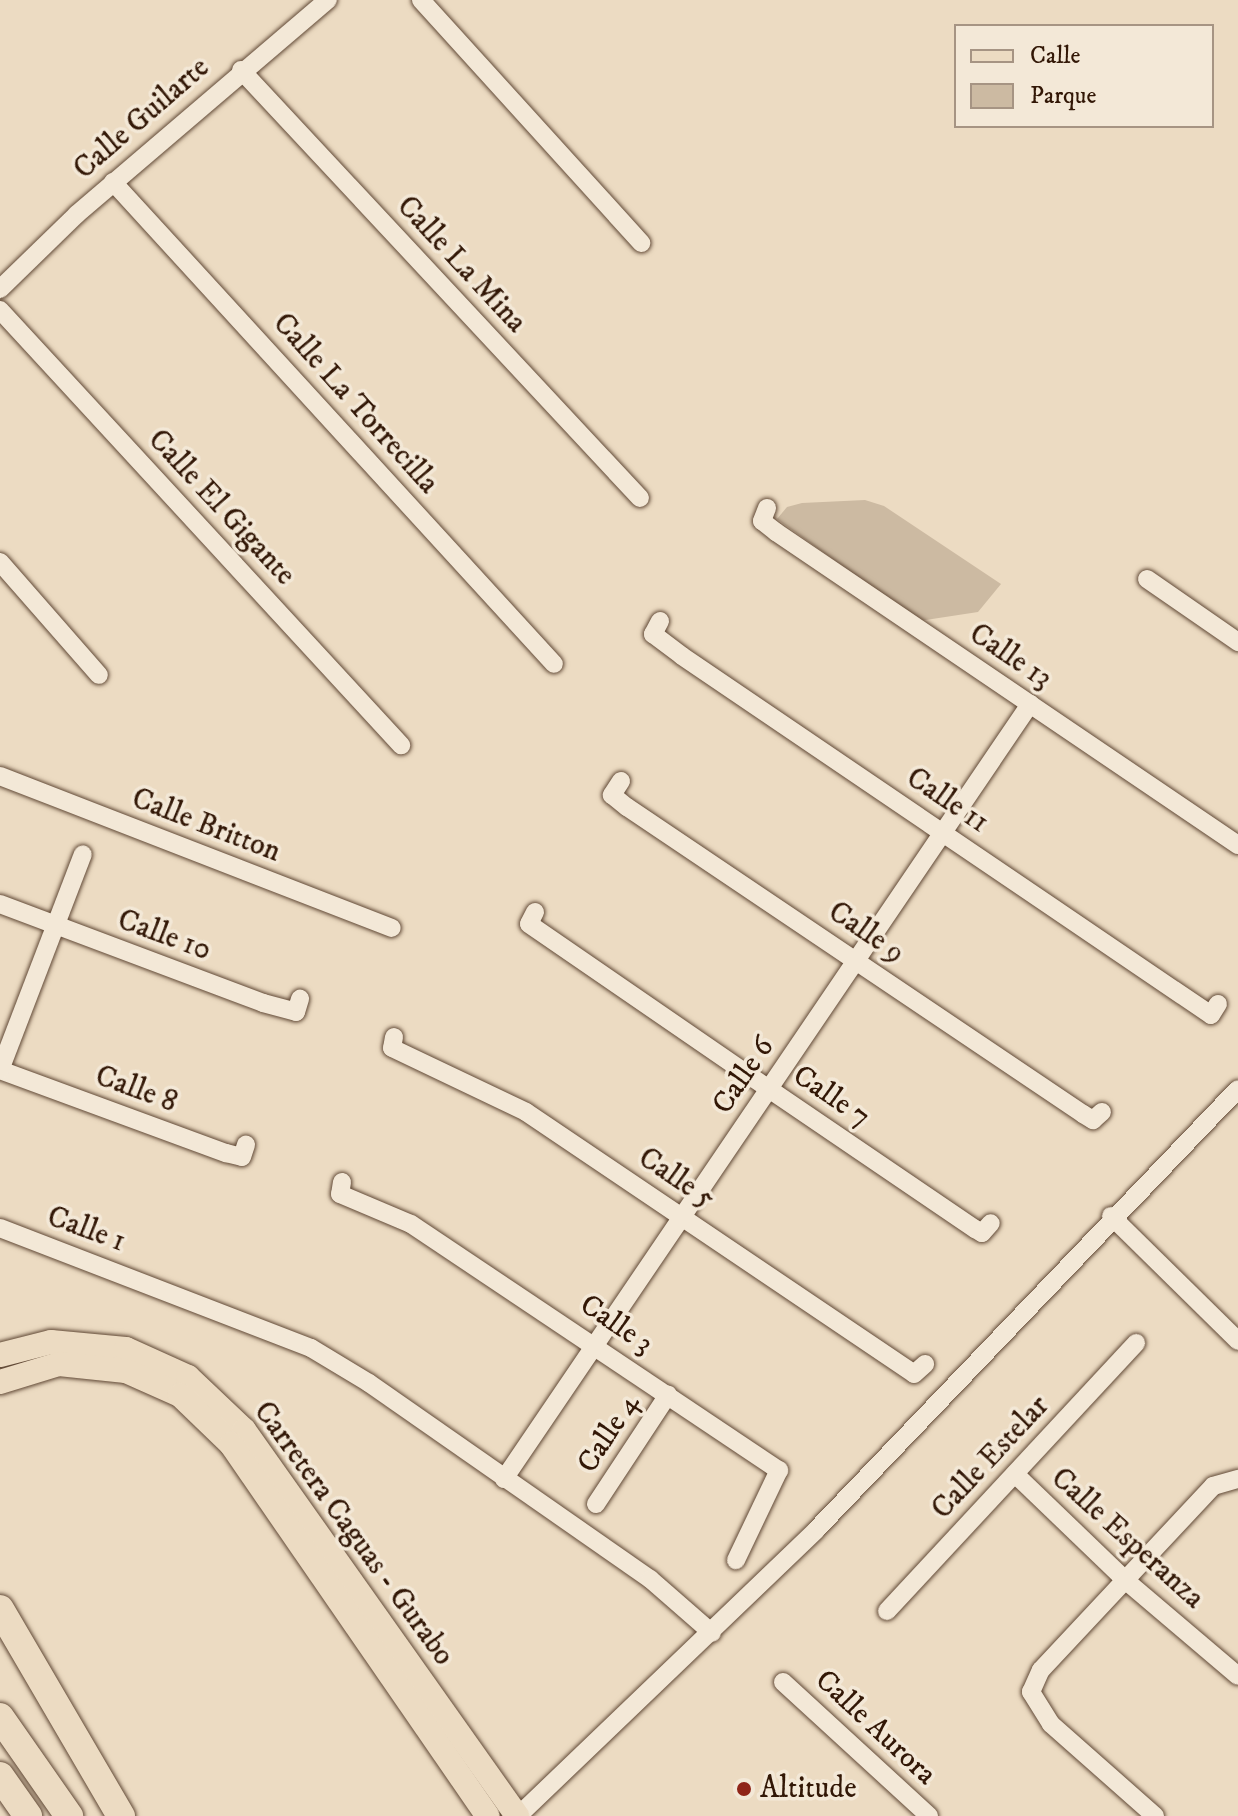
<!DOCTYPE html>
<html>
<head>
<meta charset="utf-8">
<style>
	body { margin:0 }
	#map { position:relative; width:1238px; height:1816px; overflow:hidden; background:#ecdbc2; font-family:"IM FELL DW Pica",serif }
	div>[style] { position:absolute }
	.green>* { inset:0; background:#ccbaa2 }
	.roads { filter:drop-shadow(0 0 2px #604835) drop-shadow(0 0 2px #604835) }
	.minor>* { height:18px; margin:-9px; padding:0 9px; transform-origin:9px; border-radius:9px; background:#f3e8d7 }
	.major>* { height:24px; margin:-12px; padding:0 12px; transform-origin:12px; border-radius:12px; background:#ecdbc2 }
	.highway>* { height:28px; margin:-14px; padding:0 14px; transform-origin:14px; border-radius:14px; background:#ecdbc2 }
	.dots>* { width:22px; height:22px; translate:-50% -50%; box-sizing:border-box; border:4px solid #f3e8d7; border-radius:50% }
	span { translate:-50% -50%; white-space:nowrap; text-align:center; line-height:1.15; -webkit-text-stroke:7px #f3e8d7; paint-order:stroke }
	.street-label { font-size:30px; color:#321706 }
	.poi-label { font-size:30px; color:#321706 }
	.left { translate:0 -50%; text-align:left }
	.legend { position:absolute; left:954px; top:24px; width:260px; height:104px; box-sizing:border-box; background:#f3e8d7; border:2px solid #a69483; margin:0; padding:10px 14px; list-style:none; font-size:24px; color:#321706 }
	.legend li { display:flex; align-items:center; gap:16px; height:40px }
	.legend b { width:40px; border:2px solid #a69483 }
</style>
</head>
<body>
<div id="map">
	<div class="green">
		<div style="clip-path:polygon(865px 500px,884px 506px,1001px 584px,978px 612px,919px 621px,777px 519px,787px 507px,802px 503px)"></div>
	</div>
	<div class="roads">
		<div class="minor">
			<div style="left:421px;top:0;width:328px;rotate:47.8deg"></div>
			<div style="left:241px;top:70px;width:585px;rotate:47.01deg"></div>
			<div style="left:113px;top:182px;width:653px;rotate:47.54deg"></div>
			<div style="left:0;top:289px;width:107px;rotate:-44.2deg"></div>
			<div style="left:77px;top:214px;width:330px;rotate:-40.5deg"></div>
			<div style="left:0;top:310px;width:592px;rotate:47.33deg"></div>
			<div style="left:767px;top:508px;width:14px;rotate:111deg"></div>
			<div style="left:762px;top:521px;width:18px;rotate:38deg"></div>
			<div style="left:776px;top:532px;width:558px;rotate:34.12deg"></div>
			<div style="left:0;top:562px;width:150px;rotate:48.8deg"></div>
			<div style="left:1147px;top:579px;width:111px;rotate:34.7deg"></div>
			<div style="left:660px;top:621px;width:15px;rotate:118deg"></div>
			<div style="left:653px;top:634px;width:36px;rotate:37deg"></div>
			<div style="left:682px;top:656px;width:639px;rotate:34.16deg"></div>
			<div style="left:1211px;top:1015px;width:13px;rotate:-58deg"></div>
			<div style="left:0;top:776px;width:420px;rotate:21.2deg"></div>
			<div style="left:621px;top:781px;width:17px;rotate:123deg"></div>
			<div style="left:612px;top:795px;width:19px;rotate:39deg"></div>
			<div style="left:627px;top:807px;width:550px;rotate:33.95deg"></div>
			<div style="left:1083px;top:1114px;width:12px;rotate:31deg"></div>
			<div style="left:1093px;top:1120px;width:12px;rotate:-42deg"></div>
			<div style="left:0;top:904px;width:281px;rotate:20.6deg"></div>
			<div style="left:263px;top:1003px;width:34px;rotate:15deg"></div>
			<div style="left:296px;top:1012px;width:14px;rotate:-73deg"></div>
			<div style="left:535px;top:912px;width:13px;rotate:117deg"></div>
			<div style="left:529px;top:924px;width:291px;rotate:34.5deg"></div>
			<div style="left:769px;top:1089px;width:249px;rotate:34.2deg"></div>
			<div style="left:975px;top:1229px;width:8px;rotate:30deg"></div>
			<div style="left:982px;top:1233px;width:13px;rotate:-48deg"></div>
			<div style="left:394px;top:1037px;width:11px;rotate:100deg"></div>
			<div style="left:392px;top:1048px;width:148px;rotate:25.5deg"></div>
			<div style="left:526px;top:1112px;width:468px;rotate:34deg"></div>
			<div style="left:914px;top:1374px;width:15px;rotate:-42deg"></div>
			<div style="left:0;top:1070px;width:241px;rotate:20.2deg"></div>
			<div style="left:226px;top:1153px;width:16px;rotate:14deg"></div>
			<div style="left:242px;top:1157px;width:13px;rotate:-72deg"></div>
			<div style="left:0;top:1070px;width:231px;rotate:-69deg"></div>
			<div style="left:342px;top:1182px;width:12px;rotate:99deg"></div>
			<div style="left:340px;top:1194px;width:77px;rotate:22.9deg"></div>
			<div style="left:411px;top:1224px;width:443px;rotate:33.8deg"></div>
			<div style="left:779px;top:1470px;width:100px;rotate:115.5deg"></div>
			<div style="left:1111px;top:1216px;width:178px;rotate:44.5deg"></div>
			<div style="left:0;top:1228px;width:333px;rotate:21.1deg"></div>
			<div style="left:311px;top:1348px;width:68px;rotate:31.1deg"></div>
			<div style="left:369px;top:1383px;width:343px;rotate:34.9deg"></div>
			<div style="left:650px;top:1579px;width:82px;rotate:41.1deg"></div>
			<div style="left:1015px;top:1474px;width:153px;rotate:43.9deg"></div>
			<div style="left:1125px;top:1580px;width:148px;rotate:40.3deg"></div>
			<div style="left:504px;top:1479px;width:937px;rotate:-55.83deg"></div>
			<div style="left:596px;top:1504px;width:131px;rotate:-56.6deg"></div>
			<div style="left:887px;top:1611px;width:366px;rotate:-47.1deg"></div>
			<div style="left:783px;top:1682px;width:198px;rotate:42.5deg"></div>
			<div style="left:518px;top:1816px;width:413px;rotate:-43.8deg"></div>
			<div style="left:816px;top:1530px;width:610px;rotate:-46.26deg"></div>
			<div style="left:1155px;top:1816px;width:139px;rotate:-138.5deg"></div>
			<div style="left:1051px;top:1724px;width:38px;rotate:-122deg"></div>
			<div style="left:1031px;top:1692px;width:24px;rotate:-66deg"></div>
			<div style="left:1041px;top:1670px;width:252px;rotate:-46.9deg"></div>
			<div style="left:1213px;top:1486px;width:26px;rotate:-16deg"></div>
		</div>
		<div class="major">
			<div style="left:0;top:1355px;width:53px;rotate:-14.3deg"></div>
			<div style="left:51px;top:1342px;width:75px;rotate:5.3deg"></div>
			<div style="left:126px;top:1349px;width:68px;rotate:24.3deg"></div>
			<div style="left:188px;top:1377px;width:77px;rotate:43.4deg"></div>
			<div style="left:244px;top:1430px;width:473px;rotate:54.7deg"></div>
			<div style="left:0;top:1382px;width:62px;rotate:-17deg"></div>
			<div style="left:59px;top:1364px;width:67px;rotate:6deg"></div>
			<div style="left:126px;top:1371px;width:59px;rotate:24deg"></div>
			<div style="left:180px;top:1395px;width:71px;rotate:43.9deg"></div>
			<div style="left:231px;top:1444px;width:452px;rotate:55.4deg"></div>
		</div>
		<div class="highway">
			<div style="left:0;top:1609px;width:240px;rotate:59.7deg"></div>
			<div style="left:0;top:1717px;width:121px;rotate:55.1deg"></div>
			<div style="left:0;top:1776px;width:49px;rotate:55deg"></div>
		</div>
	</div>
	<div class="dots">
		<div style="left:744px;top:1789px;background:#8f2418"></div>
	</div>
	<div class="street-label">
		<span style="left:142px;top:119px;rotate:-41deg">Calle Guilarte</span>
		<span style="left:461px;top:265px;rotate:47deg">Calle La Mina</span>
		<span style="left:355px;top:404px;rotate:48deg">Calle La Torrecilla</span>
		<span style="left:221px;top:508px;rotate:47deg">Calle El Gigante</span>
		<span style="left:1010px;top:657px;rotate:34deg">Calle 13</span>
		<span style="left:947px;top:801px;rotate:34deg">Calle 11</span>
		<span style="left:206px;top:826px;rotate:21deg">Calle Britton</span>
		<span style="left:866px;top:933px;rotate:34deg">Calle 9</span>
		<span style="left:164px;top:936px;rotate:20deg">Calle 10</span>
		<span style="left:744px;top:1076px;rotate:-56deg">Calle 6</span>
		<span style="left:136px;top:1090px;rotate:20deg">Calle 8</span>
		<span style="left:831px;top:1097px;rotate:34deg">Calle 7</span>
		<span style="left:676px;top:1179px;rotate:34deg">Calle 5</span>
		<span style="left:86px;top:1230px;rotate:20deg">Calle 1</span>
		<span style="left:616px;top:1325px;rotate:34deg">Calle 3</span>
		<span style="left:609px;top:1434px;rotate:-57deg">Calle 4</span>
		<span style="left:991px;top:1458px;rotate:-47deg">Calle Estelar</span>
		<span style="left:353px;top:1534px;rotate:54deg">Carretera Caguas - Gurabo</span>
		<span style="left:1127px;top:1539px;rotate:42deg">Calle Esperanza</span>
		<span style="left:875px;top:1728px;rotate:43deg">Calle Aurora</span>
	</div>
	<div class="poi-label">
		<span class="left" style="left:760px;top:1789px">Altitude</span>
	</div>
	<ul class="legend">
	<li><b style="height:10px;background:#ecdbc2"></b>Calle</li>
	<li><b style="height:22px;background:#ccbaa2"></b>Parque</li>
	</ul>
</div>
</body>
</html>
